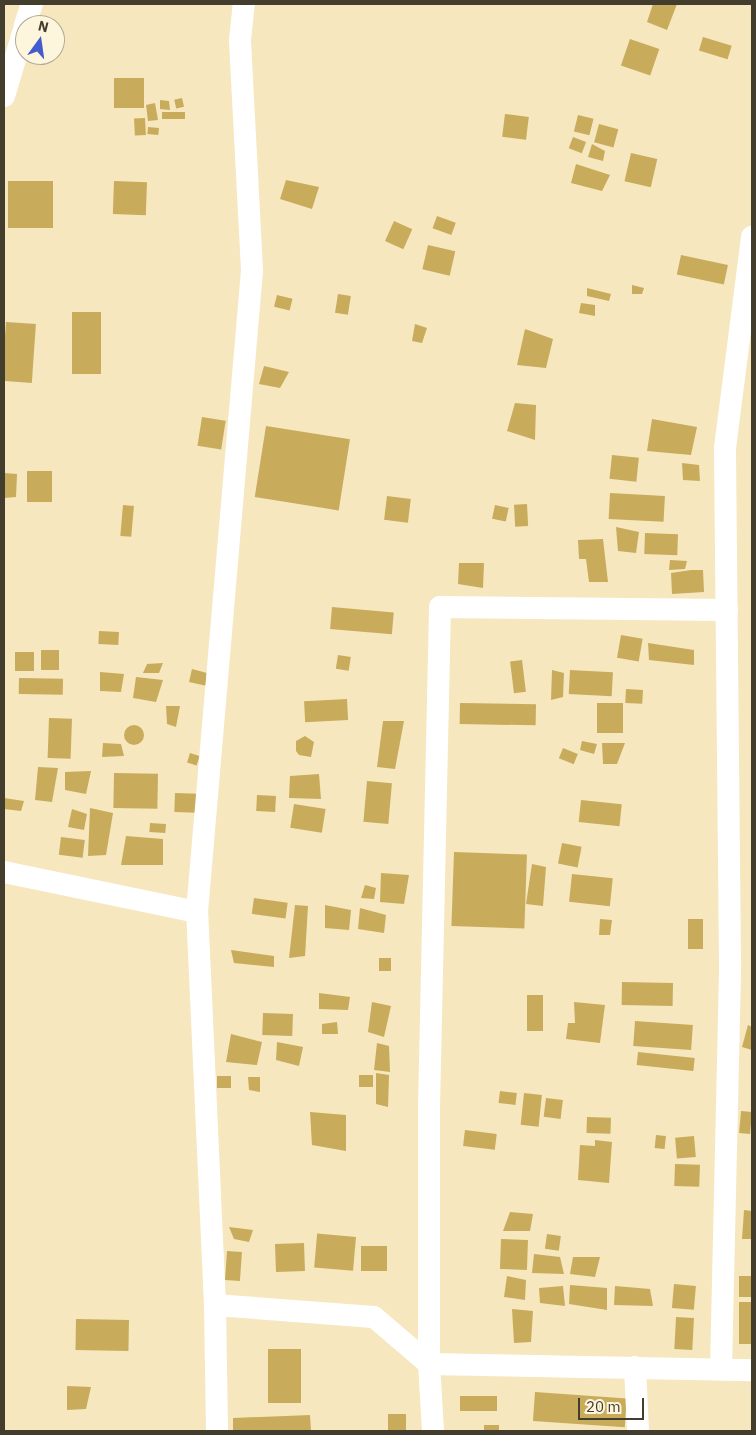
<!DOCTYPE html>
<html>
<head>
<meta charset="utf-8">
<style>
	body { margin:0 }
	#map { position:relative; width:756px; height:1435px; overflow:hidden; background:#f6e7bf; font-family:"IBM Plex Sans",sans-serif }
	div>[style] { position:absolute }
	.building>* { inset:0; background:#c8ac5c; transform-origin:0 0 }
	.round { border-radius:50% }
	.minor>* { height:22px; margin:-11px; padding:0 11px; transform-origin:11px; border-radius:11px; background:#fff }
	span { translate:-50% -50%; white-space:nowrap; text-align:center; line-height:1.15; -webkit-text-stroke:4.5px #fef5dd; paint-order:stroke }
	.frame { position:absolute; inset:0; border:5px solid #433d2d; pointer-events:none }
	.north { position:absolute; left:15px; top:15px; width:50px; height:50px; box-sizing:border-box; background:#fef5dd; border:1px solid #b3ab97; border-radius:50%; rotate:14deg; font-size:14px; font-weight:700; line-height:20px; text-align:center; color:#433d2d }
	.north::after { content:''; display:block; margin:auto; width:18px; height:22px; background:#445cd0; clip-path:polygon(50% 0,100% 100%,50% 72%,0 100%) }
	.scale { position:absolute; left:578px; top:1398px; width:66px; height:22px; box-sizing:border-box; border:2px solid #433d2d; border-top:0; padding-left:6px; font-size:15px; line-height:18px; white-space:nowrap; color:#433d2d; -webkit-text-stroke:4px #fef5dd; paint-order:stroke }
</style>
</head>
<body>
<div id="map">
	<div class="building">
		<div style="clip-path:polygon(653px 4px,677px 4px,667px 30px,647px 22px)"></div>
		<div style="left:703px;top:37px;width:30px;height:14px;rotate:17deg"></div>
		<div style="left:630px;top:39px;width:31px;height:28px;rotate:19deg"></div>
		<div style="left:114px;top:78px;width:30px;height:30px"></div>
		<div style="left:182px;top:98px;width:9px;height:8px;rotate:77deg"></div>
		<div style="clip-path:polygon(160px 100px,169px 101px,170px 110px,160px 109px)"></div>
		<div style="clip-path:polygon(155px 103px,158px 120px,148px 121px,146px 105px)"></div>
		<div style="left:185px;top:112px;width:7px;height:23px;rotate:90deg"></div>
		<div style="left:505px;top:114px;width:24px;height:23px;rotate:7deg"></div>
		<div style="left:578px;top:115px;width:16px;height:17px;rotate:14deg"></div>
		<div style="left:145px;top:118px;width:17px;height:11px;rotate:87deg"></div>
		<div style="left:599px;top:124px;width:20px;height:19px;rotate:15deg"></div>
		<div style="left:148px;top:127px;width:11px;height:7px;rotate:5deg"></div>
		<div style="left:573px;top:137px;width:14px;height:12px;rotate:21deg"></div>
		<div style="clip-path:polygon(592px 144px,605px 151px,603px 161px,588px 157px)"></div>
		<div style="left:631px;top:153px;width:27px;height:29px;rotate:13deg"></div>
		<div style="clip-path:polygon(576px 164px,610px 175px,602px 191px,571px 183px)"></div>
		<div style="clip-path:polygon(286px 180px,319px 187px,312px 209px,280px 199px)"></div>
		<div style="left:8px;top:181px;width:45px;height:47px"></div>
		<div style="left:114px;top:181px;width:33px;height:33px;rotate:2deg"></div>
		<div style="left:437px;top:216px;width:20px;height:13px;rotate:20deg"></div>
		<div style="left:394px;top:221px;width:20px;height:22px;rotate:24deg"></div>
		<div style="left:428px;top:245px;width:28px;height:25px;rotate:13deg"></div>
		<div style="left:681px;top:255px;width:48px;height:20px;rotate:12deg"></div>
		<div style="clip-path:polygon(632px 285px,644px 288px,642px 294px,632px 294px)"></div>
		<div style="clip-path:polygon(587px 288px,611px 294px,609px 301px,587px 296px)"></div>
		<div style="left:338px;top:294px;width:13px;height:19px;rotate:9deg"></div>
		<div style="left:277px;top:295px;width:16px;height:12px;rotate:14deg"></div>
		<div style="clip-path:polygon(581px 303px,595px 305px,595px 316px,579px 313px)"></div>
		<div style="left:72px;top:312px;width:29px;height:62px"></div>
		<div style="left:6px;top:322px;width:30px;height:59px;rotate:4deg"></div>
		<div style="clip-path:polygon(415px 324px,427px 328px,422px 343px,412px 341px)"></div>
		<div style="clip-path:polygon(525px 329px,553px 339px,546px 368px,517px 365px)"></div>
		<div style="clip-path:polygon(264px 366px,289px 372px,280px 388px,259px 384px)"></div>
		<div style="clip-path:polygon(515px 403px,536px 405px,535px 440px,507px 431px)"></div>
		<div style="left:202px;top:417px;width:24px;height:29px;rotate:9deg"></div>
		<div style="clip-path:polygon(652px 419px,697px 427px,691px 455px,647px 451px)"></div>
		<div style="left:266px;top:426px;width:85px;height:72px;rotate:9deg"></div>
		<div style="left:612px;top:455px;width:27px;height:24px;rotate:6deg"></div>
		<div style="clip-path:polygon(682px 463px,699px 465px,700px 481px,683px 480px)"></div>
		<div style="left:27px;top:471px;width:25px;height:31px"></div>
		<div style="clip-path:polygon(4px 473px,17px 474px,16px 497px,4px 498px)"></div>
		<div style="left:610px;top:493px;width:55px;height:26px;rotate:3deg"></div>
		<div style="left:387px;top:496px;width:24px;height:24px;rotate:7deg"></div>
		<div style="left:527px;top:504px;width:22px;height:13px;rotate:87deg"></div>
		<div style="left:123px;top:505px;width:11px;height:31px;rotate:5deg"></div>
		<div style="left:495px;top:505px;width:14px;height:14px;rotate:12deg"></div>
		<div style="clip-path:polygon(616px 527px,639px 532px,636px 553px,618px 551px)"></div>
		<div style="left:645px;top:533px;width:33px;height:21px;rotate:2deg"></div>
		<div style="clip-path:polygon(603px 539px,608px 582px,589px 582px,586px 559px,579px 559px,578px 540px)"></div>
		<div style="clip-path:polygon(670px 560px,687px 561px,685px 569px,669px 570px)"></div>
		<div style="clip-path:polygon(459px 563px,484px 563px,483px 588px,458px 584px)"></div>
		<div style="clip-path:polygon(691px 570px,703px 570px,704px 592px,672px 594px,671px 573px)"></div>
		<div style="left:332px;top:607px;width:62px;height:22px;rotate:5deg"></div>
		<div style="left:99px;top:631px;width:20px;height:13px;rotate:3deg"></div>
		<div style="left:621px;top:635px;width:22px;height:23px;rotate:10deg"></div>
		<div style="clip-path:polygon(648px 643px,694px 650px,694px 665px,649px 660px)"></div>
		<div style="left:41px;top:650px;width:18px;height:20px"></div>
		<div style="left:15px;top:652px;width:19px;height:19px"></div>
		<div style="left:338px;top:655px;width:13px;height:14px;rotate:9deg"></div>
		<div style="left:522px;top:660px;width:32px;height:12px;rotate:83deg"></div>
		<div style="clip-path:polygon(163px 663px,159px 673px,143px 673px,147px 664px)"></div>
		<div style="clip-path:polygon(192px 669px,207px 673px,207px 686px,189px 682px)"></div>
		<div style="clip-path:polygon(552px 670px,564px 673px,563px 697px,551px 700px)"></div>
		<div style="left:570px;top:670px;width:43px;height:24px;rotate:3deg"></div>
		<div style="clip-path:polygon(100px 672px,124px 674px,121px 692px,100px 691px)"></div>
		<div style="clip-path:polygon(136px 677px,163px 680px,156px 702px,133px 698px)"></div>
		<div style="left:19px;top:678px;width:44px;height:16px;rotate:1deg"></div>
		<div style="left:626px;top:689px;width:17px;height:14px;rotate:3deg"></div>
		<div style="left:347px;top:699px;width:21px;height:43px;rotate:87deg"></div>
		<div style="left:460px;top:703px;width:76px;height:21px;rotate:1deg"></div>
		<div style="left:597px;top:703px;width:26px;height:30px"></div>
		<div style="clip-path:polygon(166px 706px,180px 706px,176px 727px,167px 724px)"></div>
		<div style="left:49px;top:718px;width:23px;height:40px;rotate:2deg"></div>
		<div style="clip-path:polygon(383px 721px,404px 721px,395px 769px,377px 767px)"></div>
		<div class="round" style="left:124px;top:725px;width:20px;height:20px"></div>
		<div style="clip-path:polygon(305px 736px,314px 742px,311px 757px,299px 755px,296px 751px,296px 741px)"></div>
		<div style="clip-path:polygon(582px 741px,597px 744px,594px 754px,580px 750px)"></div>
		<div style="clip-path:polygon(103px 743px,121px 744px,124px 756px,102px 757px)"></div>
		<div style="clip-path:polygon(602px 743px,625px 743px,617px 764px,603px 764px)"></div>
		<div style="left:563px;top:748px;width:16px;height:11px;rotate:22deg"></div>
		<div style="left:190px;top:753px;width:10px;height:10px;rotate:17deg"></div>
		<div style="clip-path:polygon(38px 767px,58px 768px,52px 802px,35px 800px)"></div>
		<div style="clip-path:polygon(91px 771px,86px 794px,65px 790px,65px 772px)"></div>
		<div style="left:114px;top:773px;width:44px;height:35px;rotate:1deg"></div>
		<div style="clip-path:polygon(319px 774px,321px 799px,289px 798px,290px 776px)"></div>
		<div style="left:367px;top:781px;width:25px;height:41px;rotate:5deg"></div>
		<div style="left:175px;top:793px;width:23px;height:19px;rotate:2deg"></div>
		<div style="left:257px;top:795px;width:19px;height:16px;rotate:3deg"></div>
		<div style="clip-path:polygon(4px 798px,24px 801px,21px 811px,4px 809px)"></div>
		<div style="left:581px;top:800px;width:41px;height:22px;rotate:6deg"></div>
		<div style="left:294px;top:804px;width:32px;height:24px;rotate:9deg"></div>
		<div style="clip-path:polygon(90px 808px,113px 813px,106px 855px,88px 856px)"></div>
		<div style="clip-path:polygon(72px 809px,87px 814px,84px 830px,68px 827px)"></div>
		<div style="left:150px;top:823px;width:16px;height:9px;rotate:4deg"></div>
		<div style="clip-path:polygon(126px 836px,163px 839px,163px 865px,121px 865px)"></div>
		<div style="left:61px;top:837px;width:24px;height:18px;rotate:7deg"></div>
		<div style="left:562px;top:843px;width:20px;height:21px;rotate:11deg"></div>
		<div style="left:454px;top:852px;width:73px;height:74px;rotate:2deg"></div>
		<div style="clip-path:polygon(532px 864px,546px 867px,543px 906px,526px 904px)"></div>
		<div style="clip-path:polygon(381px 873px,409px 875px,404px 904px,380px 902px)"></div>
		<div style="left:572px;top:874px;width:41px;height:28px;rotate:6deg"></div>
		<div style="clip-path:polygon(365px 885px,376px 888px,374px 899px,361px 898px)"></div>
		<div style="left:254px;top:898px;width:34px;height:16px;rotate:8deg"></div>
		<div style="clip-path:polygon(295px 905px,308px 906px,305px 956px,289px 958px)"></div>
		<div style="clip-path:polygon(325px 905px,351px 910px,349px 930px,325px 928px)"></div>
		<div style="clip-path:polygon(360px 908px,386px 915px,384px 933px,358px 929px)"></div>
		<div style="clip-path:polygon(600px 919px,612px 920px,610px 935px,599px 935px)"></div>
		<div style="left:688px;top:919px;width:15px;height:30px"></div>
		<div style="clip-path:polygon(231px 950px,274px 956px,274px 967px,234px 963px)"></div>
		<div style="left:379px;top:958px;width:12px;height:13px"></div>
		<div style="left:622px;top:982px;width:51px;height:23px;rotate:1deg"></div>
		<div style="clip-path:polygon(319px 993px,350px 997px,348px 1010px,319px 1009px)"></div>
		<div style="left:527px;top:995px;width:16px;height:36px"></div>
		<div style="clip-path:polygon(372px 1002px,391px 1006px,384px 1037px,368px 1032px)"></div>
		<div style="clip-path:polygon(574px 1002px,605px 1005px,600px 1043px,566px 1039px,568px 1023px,575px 1023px)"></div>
		<div style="left:263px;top:1013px;width:30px;height:22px;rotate:2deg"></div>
		<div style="left:635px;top:1021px;width:58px;height:25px;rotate:4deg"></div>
		<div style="clip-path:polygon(337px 1022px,338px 1034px,322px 1034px,322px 1024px)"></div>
		<div style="clip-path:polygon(748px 1025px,752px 1027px,752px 1050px,742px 1047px)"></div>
		<div style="clip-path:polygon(231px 1034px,262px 1042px,257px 1065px,226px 1062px)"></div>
		<div style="clip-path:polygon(277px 1042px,303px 1047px,299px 1066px,276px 1060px)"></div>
		<div style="clip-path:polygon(377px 1043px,389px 1046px,390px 1072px,374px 1070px)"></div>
		<div style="left:638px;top:1052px;width:57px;height:13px;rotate:6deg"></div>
		<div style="clip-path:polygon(376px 1073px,389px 1075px,388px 1107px,376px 1104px)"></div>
		<div style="left:359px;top:1075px;width:14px;height:12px"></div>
		<div style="left:217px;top:1076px;width:14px;height:12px"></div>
		<div style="clip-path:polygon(248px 1077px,260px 1077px,260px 1092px,249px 1090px)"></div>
		<div style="left:500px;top:1091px;width:17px;height:12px;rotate:7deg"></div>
		<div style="left:524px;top:1093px;width:18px;height:32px;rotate:6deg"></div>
		<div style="left:546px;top:1098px;width:17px;height:19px;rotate:7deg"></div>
		<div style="left:741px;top:1111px;width:11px;height:22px;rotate:5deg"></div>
		<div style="clip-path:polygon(310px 1112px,346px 1115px,346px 1151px,312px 1145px)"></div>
		<div style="left:587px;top:1117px;width:24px;height:16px;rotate:2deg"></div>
		<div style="left:465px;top:1130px;width:32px;height:16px;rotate:7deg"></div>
		<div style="left:656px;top:1135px;width:10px;height:13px;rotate:6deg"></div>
		<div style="left:694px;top:1136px;width:21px;height:19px;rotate:85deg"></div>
		<div style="clip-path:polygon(595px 1140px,612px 1142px,609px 1183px,578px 1180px,580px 1145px,595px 1146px)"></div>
		<div style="left:675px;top:1164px;width:25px;height:22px;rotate:2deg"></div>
		<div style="clip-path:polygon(744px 1210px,752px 1211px,752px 1239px,742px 1239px)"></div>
		<div style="clip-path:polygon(510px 1212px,533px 1214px,530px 1231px,503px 1231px)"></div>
		<div style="clip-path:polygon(229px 1227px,253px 1230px,249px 1242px,234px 1239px)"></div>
		<div style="left:547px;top:1234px;width:14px;height:15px;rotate:8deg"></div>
		<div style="left:356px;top:1237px;width:34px;height:39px;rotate:95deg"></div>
		<div style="left:501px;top:1239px;width:27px;height:30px;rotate:2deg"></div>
		<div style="left:304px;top:1243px;width:28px;height:29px;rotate:88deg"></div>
		<div style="left:361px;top:1246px;width:26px;height:25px"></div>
		<div style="left:227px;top:1251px;width:15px;height:29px;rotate:4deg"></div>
		<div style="clip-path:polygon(534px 1254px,560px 1257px,564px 1274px,532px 1273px)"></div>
		<div style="clip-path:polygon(573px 1257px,600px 1257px,595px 1277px,570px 1274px)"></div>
		<div style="clip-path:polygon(507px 1276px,526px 1280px,525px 1300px,504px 1297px)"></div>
		<div style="left:739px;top:1276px;width:13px;height:21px"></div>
		<div style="left:674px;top:1284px;width:22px;height:24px;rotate:5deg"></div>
		<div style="clip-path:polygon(570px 1285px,607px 1288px,607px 1310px,569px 1304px)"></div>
		<div style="clip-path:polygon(563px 1286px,565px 1306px,540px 1303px,539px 1288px)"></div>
		<div style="clip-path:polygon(615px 1286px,650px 1289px,653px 1306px,614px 1305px)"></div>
		<div style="left:739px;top:1302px;width:13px;height:42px"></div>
		<div style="clip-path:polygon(512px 1309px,533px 1311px,531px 1342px,514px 1343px)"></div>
		<div style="left:676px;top:1317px;width:18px;height:32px;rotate:3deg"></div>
		<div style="left:76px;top:1319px;width:53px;height:31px;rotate:1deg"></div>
		<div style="left:268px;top:1349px;width:33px;height:54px"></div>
		<div style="clip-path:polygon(67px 1386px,91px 1387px,86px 1409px,67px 1410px)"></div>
		<div style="left:535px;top:1392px;width:92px;height:29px;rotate:4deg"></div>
		<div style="left:460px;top:1396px;width:37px;height:15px"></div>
		<div style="left:406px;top:1414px;width:17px;height:18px;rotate:90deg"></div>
		<div style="clip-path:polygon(310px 1415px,311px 1431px,233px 1431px,233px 1418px)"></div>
		<div style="left:484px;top:1425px;width:15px;height:6px"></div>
	</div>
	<div class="minor">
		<div style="left:25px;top:25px;width:22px;rotate:-72deg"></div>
		<div style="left:4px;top:96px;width:73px;rotate:-73.3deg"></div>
		<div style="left:4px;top:872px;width:197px;rotate:11.7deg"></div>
		<div style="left:215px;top:1305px;width:159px;rotate:4.3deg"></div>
		<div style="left:374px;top:1317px;width:72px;rotate:40.5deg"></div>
		<div style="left:429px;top:1364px;width:323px;rotate:1.1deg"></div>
		<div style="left:635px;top:1367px;width:64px;rotate:87.3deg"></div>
		<div style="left:721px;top:1369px;width:406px;rotate:-88.7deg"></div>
		<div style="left:730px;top:963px;width:515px;rotate:-90.56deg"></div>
		<div style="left:725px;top:448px;width:213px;rotate:-82.7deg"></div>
		<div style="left:217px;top:1431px;width:126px;rotate:-90.9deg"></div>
		<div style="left:215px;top:1305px;width:393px;rotate:-92.6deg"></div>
		<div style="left:197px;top:912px;width:644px;rotate:-85.1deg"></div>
		<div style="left:252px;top:270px;width:230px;rotate:-93deg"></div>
		<div style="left:240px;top:40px;width:36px;rotate:-84deg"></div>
		<div style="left:433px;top:1431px;width:67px;rotate:-93.4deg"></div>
		<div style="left:429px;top:1364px;width:256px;rotate:-90deg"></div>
		<div style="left:429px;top:1108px;width:501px;rotate:-88.74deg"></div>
		<div style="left:440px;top:607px;width:287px;rotate:0.6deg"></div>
	</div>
	<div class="frame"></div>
	<div class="north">N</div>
	<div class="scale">20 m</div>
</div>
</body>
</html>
